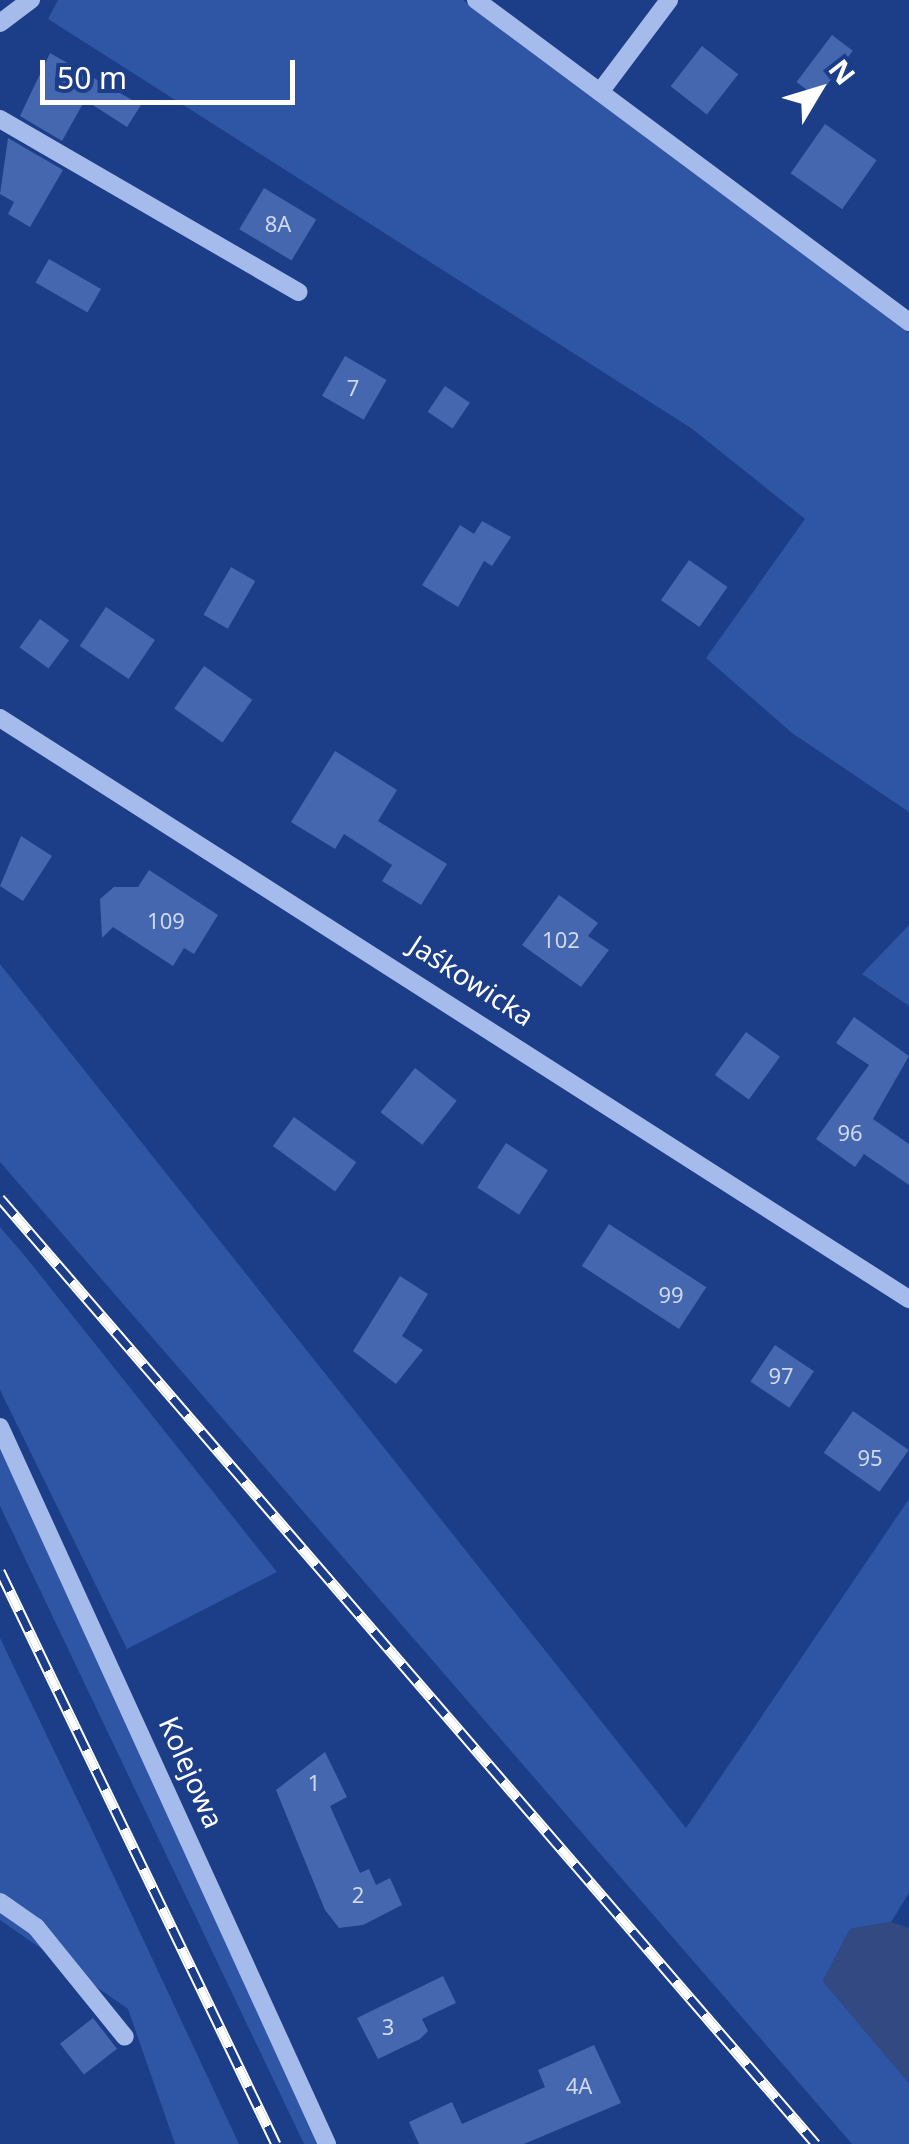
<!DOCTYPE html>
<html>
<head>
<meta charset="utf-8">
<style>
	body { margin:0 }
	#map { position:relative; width:909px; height:2144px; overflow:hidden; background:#1c3d87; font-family:"Noto Sans",sans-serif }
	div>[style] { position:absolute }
	.green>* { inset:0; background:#2f55a5 }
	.water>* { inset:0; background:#324a81 }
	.building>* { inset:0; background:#4467b0; transform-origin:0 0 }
	.minor>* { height:18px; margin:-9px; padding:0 9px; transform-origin:9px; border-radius:9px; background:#a4bbec }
	.rail>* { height:11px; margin-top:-5.5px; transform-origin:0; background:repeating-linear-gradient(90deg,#1c3d87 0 22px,#fff 0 44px); box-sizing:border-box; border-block:2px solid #fff }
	span { translate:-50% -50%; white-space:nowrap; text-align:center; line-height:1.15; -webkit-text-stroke:8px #1c3d87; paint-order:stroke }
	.number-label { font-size:22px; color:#d0d9eb }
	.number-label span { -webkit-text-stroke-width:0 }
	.street-label { font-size:28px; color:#fff }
	.north { position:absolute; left:769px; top:40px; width:100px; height:100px; -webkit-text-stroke:8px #1c3d87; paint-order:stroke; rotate:52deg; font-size:28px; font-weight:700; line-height:40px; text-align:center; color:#fff }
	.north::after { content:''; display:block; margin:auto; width:35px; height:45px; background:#fff; clip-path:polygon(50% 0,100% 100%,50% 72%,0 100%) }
	.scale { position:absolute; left:40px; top:60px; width:255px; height:45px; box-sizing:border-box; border:5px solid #fff; border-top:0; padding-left:12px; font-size:30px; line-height:35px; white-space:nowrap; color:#fff; -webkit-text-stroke:8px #1c3d87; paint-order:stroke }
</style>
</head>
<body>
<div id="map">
	<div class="green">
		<div style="clip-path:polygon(58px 0,463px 0,909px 333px,909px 812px,792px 733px,706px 658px,805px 519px,691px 428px,48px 19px)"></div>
		<div style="clip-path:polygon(909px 925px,909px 1006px,862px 974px)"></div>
		<div style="clip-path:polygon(0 964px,686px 1828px,909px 1499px,909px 1893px,891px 1922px,850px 1929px,823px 1981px,909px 2083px,909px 2144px,852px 2144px,0 1162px)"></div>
		<div style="clip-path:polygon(0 1227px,25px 1256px,277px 1572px,127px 1649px,0 1390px)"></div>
		<div style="clip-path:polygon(0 1449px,65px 1583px,317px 2144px,304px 2144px,0 1506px)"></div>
		<div style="clip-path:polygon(0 1638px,93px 1832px,239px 2144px,175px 2144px,128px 2009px,0 1920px)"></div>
	</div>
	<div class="water">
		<div style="clip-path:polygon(891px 1922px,909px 1928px,909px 2083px,823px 1981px,850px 1929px)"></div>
	</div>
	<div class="building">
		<div style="left:832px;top:35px;width:26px;height:59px;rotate:37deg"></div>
		<div style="left:702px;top:46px;width:46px;height:51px;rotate:38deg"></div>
		<div style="clip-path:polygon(50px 53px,141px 105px,127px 127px,85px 100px,62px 141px,20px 116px)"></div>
		<div style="left:825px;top:124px;width:63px;height:60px;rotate:35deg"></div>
		<div style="clip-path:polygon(8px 138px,63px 170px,30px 227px,8px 214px,14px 202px,0 194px)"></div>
		<div style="left:264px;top:188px;width:61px;height:48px;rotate:31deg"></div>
		<div style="left:49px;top:259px;width:60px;height:27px;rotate:30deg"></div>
		<div style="left:345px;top:356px;width:48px;height:46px;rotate:30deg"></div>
		<div style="left:445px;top:386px;width:30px;height:31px;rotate:34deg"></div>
		<div style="clip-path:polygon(482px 521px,511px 537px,492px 566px,484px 561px,458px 607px,422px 585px,460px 525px,474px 534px)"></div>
		<div style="left:689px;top:560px;width:47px;height:49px;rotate:35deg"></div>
		<div style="left:231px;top:567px;width:28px;height:55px;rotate:30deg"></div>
		<div style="left:106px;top:607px;width:59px;height:47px;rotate:34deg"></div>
		<div style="left:40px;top:619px;width:36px;height:35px;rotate:36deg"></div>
		<div style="left:204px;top:666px;width:59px;height:52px;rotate:35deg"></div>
		<div style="clip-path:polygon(335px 751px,397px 790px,378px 821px,447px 864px,421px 905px,382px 881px,392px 865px,344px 834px,335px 849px,291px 822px)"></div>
		<div style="clip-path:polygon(21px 836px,52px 856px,23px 901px,0 886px)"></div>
		<div style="clip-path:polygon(149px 870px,218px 915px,194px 954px,184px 948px,173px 966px,113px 927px,102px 938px,100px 899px,114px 887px,138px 887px)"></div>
		<div style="clip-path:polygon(559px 895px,598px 923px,588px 936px,609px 950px,581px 987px,522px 945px)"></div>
		<div style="clip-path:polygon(854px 1017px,909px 1056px,873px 1119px,909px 1144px,909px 1185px,864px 1154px,855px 1167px,816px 1139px,869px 1065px,836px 1043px)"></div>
		<div style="left:746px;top:1032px;width:42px;height:53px;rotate:36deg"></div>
		<div style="left:415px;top:1068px;width:53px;height:56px;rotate:38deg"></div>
		<div style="left:294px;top:1117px;width:77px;height:36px;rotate:36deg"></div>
		<div style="left:506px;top:1143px;width:50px;height:53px;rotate:33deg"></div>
		<div style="left:609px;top:1224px;width:116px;height:50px;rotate:33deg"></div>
		<div style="clip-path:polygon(400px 1276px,428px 1294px,402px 1336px,423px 1350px,396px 1384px,353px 1351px)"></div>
		<div style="left:775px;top:1345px;width:47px;height:44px;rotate:34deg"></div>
		<div style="left:853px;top:1411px;width:68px;height:51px;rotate:35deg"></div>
		<div style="clip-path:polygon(325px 1752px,347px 1797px,330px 1806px,360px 1873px,369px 1869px,376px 1885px,390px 1878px,402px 1905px,363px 1925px,339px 1928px,325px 1910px,276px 1790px)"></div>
		<div style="clip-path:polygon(443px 1976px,456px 2003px,422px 2019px,428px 2031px,420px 2039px,378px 2059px,357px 2018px)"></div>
		<div style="left:93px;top:2018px;width:39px;height:42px;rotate:52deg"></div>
		<div style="clip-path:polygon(594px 2045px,621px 2103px,524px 2144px,419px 2144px,409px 2122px,452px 2102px,462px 2124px,545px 2087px,538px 2070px)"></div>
	</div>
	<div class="minor">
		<div style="left:476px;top:0;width:540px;rotate:36.64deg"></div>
		<div style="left:0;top:23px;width:39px;rotate:-37deg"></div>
		<div style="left:600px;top:92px;width:115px;rotate:-53.1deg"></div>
		<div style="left:0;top:119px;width:345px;rotate:30.1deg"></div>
		<div style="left:0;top:718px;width:1079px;rotate:32.59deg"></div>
		<div style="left:0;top:1427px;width:788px;rotate:65.48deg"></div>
		<div style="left:0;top:1902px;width:44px;rotate:34.8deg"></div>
		<div style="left:36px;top:1927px;width:141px;rotate:51deg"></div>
	</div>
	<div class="rail">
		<div style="left:0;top:1198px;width:1249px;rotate:49.22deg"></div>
		<div style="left:0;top:1571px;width:636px;rotate:64.28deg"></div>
	</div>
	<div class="number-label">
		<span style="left:278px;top:224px">8A</span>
		<span style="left:353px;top:388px">7</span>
		<span style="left:166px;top:921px">109</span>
		<span style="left:561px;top:940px">102</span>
		<span style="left:850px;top:1133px">96</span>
		<span style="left:671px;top:1295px">99</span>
		<span style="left:781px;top:1376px">97</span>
		<span style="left:870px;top:1458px">95</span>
		<span style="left:314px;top:1783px">1</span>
		<span style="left:358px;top:1895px">2</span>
		<span style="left:388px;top:2027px">3</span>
		<span style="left:579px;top:2086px">4A</span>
	</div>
	<div class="street-label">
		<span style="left:472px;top:980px;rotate:33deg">Jaśkowicka</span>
		<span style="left:192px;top:1772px;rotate:66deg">Kolejowa</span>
	</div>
	<div class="north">N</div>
	<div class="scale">50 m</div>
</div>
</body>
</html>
